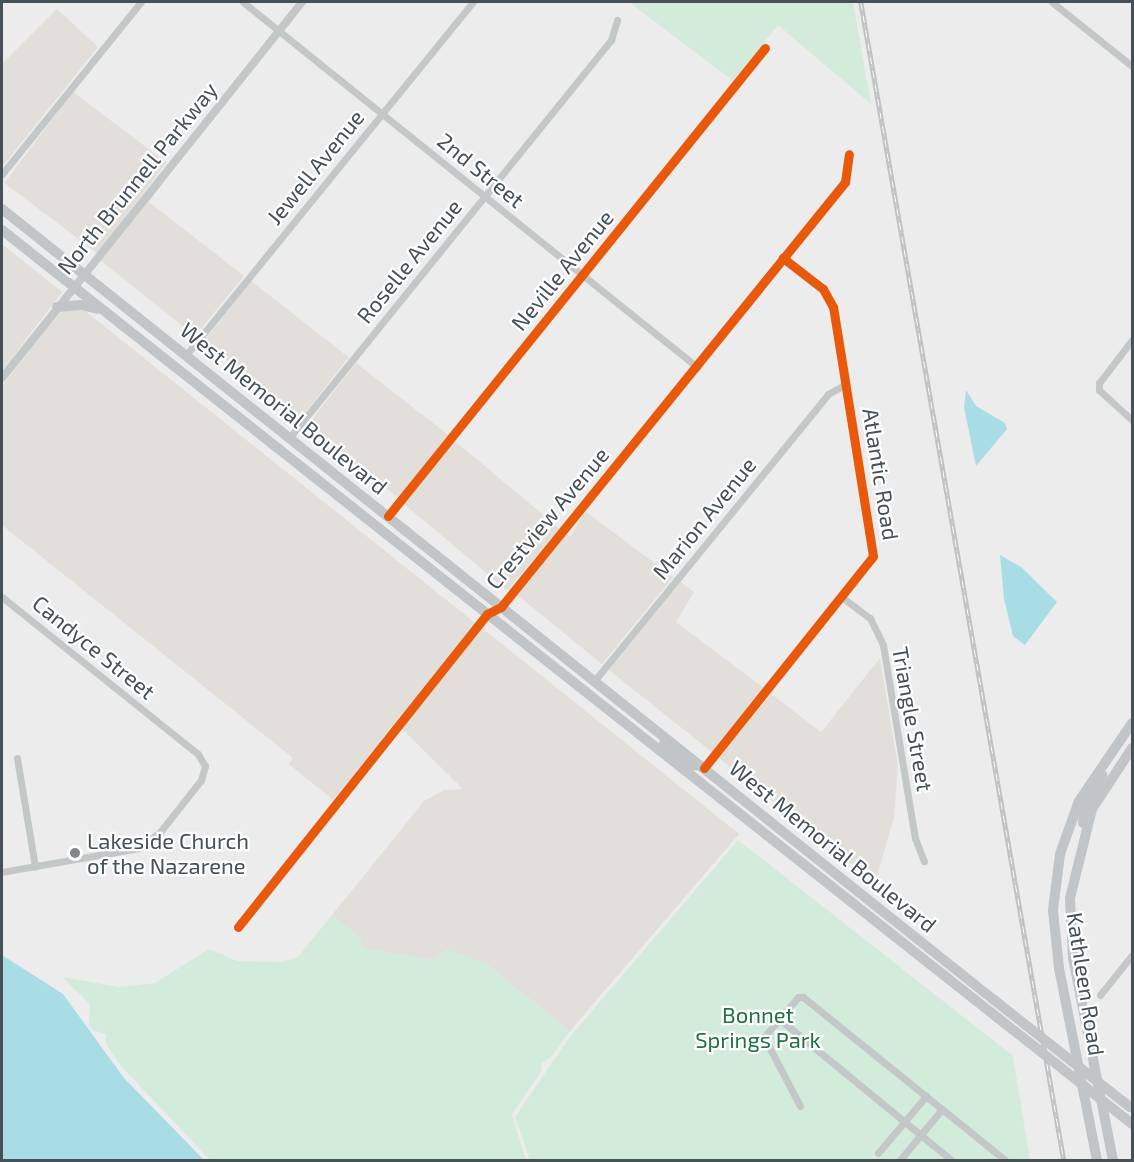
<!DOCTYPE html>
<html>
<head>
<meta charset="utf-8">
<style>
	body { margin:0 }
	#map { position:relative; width:1134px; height:1162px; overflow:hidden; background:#edecec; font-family:"Exo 2",sans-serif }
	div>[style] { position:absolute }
	.commercial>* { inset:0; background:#e2dfda; transform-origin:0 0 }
	.green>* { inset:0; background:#d2ebda }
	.water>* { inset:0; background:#a9dde6 }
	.minor>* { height:7px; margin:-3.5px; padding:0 3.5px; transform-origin:3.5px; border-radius:3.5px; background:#c3c7c8 }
	.tertiary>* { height:8px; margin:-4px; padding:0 4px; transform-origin:4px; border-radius:4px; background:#c3c7c8 }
	.primary>* { height:10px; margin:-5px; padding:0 5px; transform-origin:5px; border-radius:5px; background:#c2c5c7 }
	.rail>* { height:4.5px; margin-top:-2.25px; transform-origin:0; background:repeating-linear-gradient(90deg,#fff 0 7px,#bfc2c3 0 14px); box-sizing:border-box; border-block:2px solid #bfc2c3 }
	.primary-bridge>* { height:10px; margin:-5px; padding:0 5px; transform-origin:5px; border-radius:5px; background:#c2c5c7 }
	.cycleway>* { height:9px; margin:-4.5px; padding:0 4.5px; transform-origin:4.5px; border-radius:4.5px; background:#e8590c }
	.dots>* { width:16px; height:16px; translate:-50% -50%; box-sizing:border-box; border:3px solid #fff; border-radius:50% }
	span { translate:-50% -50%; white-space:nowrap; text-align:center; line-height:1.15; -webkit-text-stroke:4.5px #fff; paint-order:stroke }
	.street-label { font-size:22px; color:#455057 }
	.poi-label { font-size:22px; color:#455057 }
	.left { translate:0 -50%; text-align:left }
	.park-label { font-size:22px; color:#1d7142 }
	.frame { position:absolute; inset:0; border:3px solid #455057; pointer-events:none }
</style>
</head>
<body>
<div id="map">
	<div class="commercial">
		<div style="clip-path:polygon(57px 9px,98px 47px,2px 167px,2px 64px)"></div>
		<div style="left:73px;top:92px;width:117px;height:114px;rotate:37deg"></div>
		<div style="clip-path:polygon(174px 168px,149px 202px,244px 276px,195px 336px,100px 260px)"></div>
		<div style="clip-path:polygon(2px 244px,62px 292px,2px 371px)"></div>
		<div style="left:251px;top:281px;width:124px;height:78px;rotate:38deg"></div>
		<div style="clip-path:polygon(84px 310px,475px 623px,333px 800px,289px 764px,293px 758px,2px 525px,2px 386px,59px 311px)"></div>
		<div style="left:356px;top:363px;width:117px;height:80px;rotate:38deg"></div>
		<div style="left:455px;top:441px;width:136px;height:81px;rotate:40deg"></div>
		<div style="clip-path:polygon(585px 511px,673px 577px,602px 664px,517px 595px,566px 534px,570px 537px)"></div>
		<div style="clip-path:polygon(680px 582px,694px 592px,676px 622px,764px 688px,712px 752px,609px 670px)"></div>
		<div style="clip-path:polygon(482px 628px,739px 834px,570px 1031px,485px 963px,434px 960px,367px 949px,361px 946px,361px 939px,332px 915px,424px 801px,444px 790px,463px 789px,402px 729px)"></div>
		<div style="clip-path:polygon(880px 658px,898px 766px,894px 817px,875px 883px,719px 758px,771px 694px,821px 732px)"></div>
	</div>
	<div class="green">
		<div style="clip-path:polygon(629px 2px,853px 2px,871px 104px,778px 25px,733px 81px)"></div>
		<div style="clip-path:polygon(738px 840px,1013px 1056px,1030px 1160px,530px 1160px,515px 1117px,569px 1038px)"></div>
		<div style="clip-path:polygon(332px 915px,361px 939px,361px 946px,367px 949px,434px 960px,447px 949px,485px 963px,570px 1031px,551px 1057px,542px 1063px,541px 1072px,512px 1114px,526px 1160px,210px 1160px,121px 1066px,106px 1044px,106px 1034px,94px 1031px,89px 1025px,90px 1004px,62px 977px,119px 987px,155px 983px,209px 949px,237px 961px,280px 962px,297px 958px)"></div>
	</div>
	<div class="water">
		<div style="clip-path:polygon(966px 390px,976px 406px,1005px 423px,1007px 429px,976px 466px,964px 407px)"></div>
		<div style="clip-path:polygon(1000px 555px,1021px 567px,1057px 602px,1025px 645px,1013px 636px,1004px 599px)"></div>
		<div style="clip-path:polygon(2px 955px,63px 994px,124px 1078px,204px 1160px,2px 1160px)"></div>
	</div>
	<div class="minor">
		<div style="left:243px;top:2px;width:583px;rotate:38.8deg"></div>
		<div style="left:1052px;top:2px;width:102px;rotate:38.7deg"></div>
		<div style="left:2px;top:174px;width:221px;rotate:-51.1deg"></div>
		<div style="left:1132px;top:340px;width:54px;rotate:127.5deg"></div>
		<div style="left:1099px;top:383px;width:7px;rotate:90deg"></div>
		<div style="left:1099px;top:390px;width:45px;rotate:42.3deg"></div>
		<div style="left:186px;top:355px;width:455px;rotate:-50.9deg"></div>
		<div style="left:290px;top:437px;width:511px;rotate:-51.04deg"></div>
		<div style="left:611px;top:40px;width:21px;rotate:-73deg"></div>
		<div style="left:388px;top:516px;width:601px;rotate:-51.15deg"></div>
		<div style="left:2px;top:597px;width:251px;rotate:38.7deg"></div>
		<div style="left:198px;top:754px;width:14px;rotate:60deg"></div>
		<div style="left:205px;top:766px;width:15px;rotate:106deg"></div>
		<div style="left:201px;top:780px;width:66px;rotate:128.3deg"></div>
		<div style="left:160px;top:832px;width:26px;rotate:143deg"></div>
		<div style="left:139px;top:848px;width:139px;rotate:170.1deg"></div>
		<div style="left:843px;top:598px;width:34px;rotate:37deg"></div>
		<div style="left:870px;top:618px;width:30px;rotate:64deg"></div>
		<div style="left:883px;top:645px;width:196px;rotate:80.6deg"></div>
		<div style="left:915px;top:838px;width:25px;rotate:69deg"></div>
		<div style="left:595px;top:680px;width:369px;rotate:-50.8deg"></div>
		<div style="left:828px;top:394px;width:21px;rotate:-29deg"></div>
		<div style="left:17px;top:758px;width:110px;rotate:80.6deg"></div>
		<div style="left:704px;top:768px;width:271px;rotate:-51.4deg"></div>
		<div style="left:873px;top:556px;width:252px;rotate:-99.1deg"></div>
		<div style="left:833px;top:307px;width:21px;rotate:-119deg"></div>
		<div style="left:823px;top:289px;width:51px;rotate:-142.2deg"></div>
		<div style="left:238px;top:927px;width:400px;rotate:-51.5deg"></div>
		<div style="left:487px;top:614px;width:16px;rotate:-27deg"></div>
		<div style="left:501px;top:607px;width:547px;rotate:-51.01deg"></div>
		<div style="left:845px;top:182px;width:28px;rotate:-82deg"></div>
		<div style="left:1100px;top:995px;width:51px;rotate:-51.3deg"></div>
		<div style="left:777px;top:1017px;width:225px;rotate:39.4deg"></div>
		<div style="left:800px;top:1106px;width:78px;rotate:-117.6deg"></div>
		<div style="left:764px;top:1037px;width:52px;rotate:-49.6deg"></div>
		<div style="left:798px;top:997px;width:5px"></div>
		<div style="left:803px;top:997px;width:260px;rotate:38.9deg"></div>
		<div style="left:878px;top:1153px;width:75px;rotate:-49.9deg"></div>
		<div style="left:900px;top:1160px;width:66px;rotate:-50.5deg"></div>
	</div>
	<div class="tertiary">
		<div style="left:2px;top:378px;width:481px;rotate:-51.4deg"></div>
	</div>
	<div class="primary">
		<div style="left:2px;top:209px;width:1269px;rotate:38.57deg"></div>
		<div style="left:2px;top:230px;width:1270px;rotate:38.35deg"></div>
		<div style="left:57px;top:307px;width:24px;rotate:-5deg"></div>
		<div style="left:81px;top:305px;width:17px;rotate:13deg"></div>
		<div style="left:663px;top:745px;width:38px;rotate:33deg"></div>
		<div style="left:1083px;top:823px;width:15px;rotate:-86deg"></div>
		<div style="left:1084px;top:808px;width:38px;rotate:-61deg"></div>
		<div style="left:1097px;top:1160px;width:196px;rotate:-101.2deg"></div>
		<div style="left:1059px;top:968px;width:58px;rotate:-95.9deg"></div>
		<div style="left:1053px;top:910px;width:56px;rotate:-82.9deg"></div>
		<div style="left:1060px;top:854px;width:56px;rotate:-70.3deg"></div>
		<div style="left:1079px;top:801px;width:94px;rotate:-55.8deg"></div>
		<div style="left:1113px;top:1160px;width:206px;rotate:-101.2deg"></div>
		<div style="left:1073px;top:958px;width:60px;rotate:-92.9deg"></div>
		<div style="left:1070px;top:898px;width:92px;rotate:-76.1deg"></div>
		<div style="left:1092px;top:809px;width:73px;rotate:-56.7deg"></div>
	</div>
	<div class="rail">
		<div style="left:861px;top:2px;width:1176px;rotate:80.06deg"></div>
	</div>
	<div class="primary-bridge">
		<div style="left:994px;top:1000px;width:173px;rotate:38.2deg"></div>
		<div style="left:998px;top:1018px;width:171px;rotate:38.3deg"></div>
	</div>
	<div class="cycleway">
		<div style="left:388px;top:516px;width:601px;rotate:-51.15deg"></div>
		<div style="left:704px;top:768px;width:271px;rotate:-51.4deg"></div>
		<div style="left:873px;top:556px;width:252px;rotate:-99.1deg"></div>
		<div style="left:833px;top:307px;width:21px;rotate:-119deg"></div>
		<div style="left:823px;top:289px;width:51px;rotate:-142.2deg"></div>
		<div style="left:238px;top:927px;width:400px;rotate:-51.5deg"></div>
		<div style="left:487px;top:614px;width:16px;rotate:-27deg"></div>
		<div style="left:501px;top:607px;width:547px;rotate:-51.01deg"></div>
		<div style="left:845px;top:182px;width:28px;rotate:-82deg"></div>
	</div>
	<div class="dots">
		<div style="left:75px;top:853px;background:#80878b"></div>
	</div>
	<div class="street-label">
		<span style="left:315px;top:167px;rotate:-51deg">Jewell Avenue</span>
		<span style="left:481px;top:170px;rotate:39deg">2nd Street</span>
		<span style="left:137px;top:178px;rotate:-51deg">North Brunnell Parkway</span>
		<span style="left:409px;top:261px;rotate:-51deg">Roselle Avenue</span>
		<span style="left:562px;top:270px;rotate:-51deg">Neville Avenue</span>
		<span style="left:284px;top:408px;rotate:39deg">West Memorial Boulevard</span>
		<span style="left:881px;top:474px;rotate:81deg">Atlantic Road</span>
		<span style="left:547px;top:518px;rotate:-50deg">Crestview Avenue</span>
		<span style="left:704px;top:518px;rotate:-51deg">Marion Avenue</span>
		<span style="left:94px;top:647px;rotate:39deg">Candyce Street</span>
		<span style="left:913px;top:719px;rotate:80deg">Triangle Street</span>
		<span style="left:833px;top:846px;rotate:39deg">West Memorial Boulevard</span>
		<span style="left:1086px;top:984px;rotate:81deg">Kathleen Road</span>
	</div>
	<div class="poi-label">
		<span class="left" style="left:87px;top:853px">Lakeside Church<br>of the Nazarene</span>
	</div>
	<div class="park-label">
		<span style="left:758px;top:1027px">Bonnet<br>Springs Park</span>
	</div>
	<div class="frame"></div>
</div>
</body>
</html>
